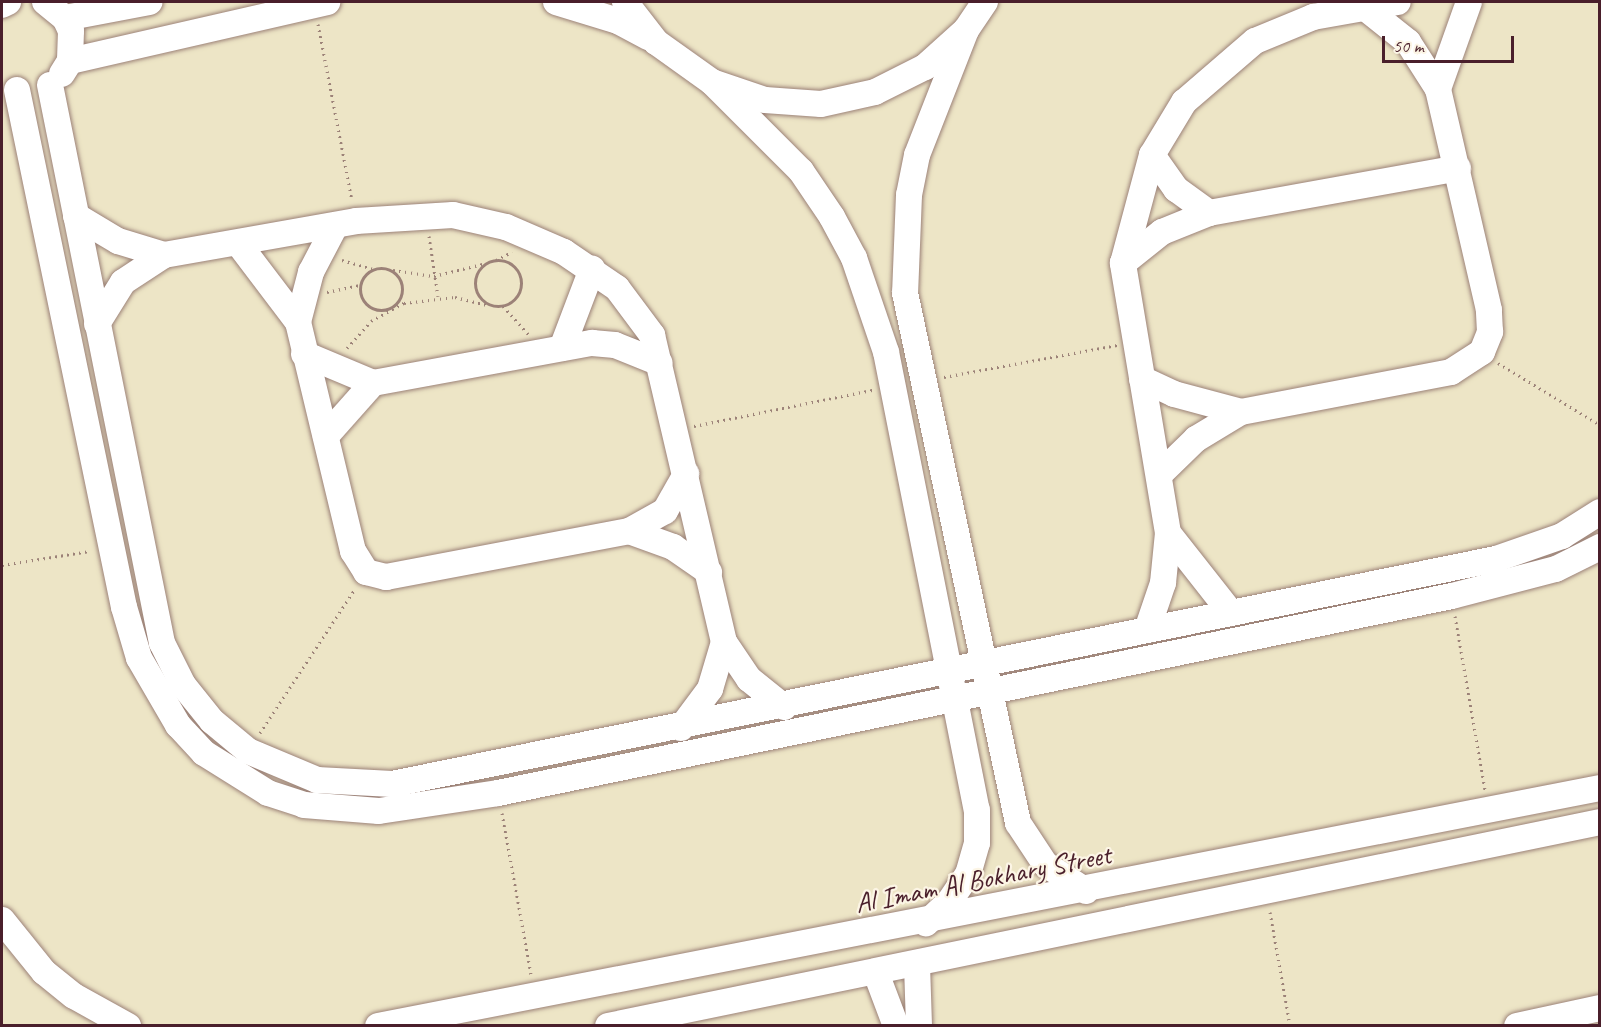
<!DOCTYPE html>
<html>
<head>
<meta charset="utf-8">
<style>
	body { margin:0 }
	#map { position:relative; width:1601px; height:1027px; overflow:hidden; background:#ede5c6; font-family:Caveat,sans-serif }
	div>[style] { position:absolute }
	.path>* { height:3px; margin-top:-1.5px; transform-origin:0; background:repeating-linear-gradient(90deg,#9c8278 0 1.5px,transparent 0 6px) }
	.path>.ring { margin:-1.5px; padding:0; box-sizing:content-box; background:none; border:3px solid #9c8278; border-radius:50% }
	.roads { filter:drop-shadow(0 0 2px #9c8278) drop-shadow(0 0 2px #9c8278) }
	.minor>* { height:26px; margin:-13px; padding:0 13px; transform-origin:13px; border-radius:13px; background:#fff }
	span { translate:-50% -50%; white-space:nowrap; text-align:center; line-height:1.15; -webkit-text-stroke:4.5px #fcf5e5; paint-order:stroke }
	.street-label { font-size:28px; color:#4a1f2b }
	.frame { position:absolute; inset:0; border:3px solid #4a1f2b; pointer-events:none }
	.scale { position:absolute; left:1382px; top:36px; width:132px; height:27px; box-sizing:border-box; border:3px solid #4a1f2b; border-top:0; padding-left:8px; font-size:18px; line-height:21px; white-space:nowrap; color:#4a1f2b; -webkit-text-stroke:4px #fcf5e5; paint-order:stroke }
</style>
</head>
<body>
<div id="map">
	<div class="path">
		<div style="left:318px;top:24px;width:179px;rotate:79.1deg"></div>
		<div style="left:429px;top:236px;width:61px;rotate:81.5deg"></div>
		<div style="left:342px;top:260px;width:32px;rotate:16deg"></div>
		<div style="left:496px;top:260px;width:18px;rotate:-27deg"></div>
		<div class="ring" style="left:475px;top:260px;width:43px;height:43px"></div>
		<div class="ring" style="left:360px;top:268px;width:39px;height:39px"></div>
		<div style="left:393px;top:270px;width:41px;rotate:8.3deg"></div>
		<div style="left:434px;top:276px;width:50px;rotate:-13.8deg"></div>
		<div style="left:327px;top:292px;width:35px;rotate:-12deg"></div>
		<div style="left:503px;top:306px;width:38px;rotate:48deg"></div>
		<div style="left:347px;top:348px;width:36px;rotate:-48deg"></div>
		<div style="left:371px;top:321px;width:38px;rotate:-29deg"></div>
		<div style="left:404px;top:303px;width:51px;rotate:-6.7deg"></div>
		<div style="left:455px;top:297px;width:34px;rotate:14deg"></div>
		<div style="left:1498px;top:363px;width:119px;rotate:31.3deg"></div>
		<div style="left:944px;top:377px;width:176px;rotate:-10.5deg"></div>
		<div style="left:694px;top:426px;width:183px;rotate:-11.4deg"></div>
		<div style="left:2px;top:565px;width:89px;rotate:-9deg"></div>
		<div style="left:1455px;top:616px;width:176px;rotate:80.2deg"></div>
		<div style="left:260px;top:733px;width:173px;rotate:-56.6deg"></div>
		<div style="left:502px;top:813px;width:164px;rotate:79.8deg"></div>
		<div style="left:1270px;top:912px;width:116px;rotate:80deg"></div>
	</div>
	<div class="roads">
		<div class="minor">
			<div style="left:45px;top:2px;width:26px;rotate:39deg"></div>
			<div style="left:65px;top:18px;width:14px;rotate:65deg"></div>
			<div style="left:71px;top:31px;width:30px;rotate:92deg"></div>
			<div style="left:70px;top:61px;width:15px;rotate:122deg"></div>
			<div style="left:556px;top:2px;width:65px;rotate:17deg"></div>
			<div style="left:618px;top:21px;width:34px;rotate:28deg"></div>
			<div style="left:625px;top:2px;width:51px;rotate:52.2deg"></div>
			<div style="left:656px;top:42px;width:69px;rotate:35.5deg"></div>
			<div style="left:712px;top:82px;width:56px;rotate:18.8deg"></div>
			<div style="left:765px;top:100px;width:56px;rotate:4.1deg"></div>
			<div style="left:821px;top:104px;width:55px;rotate:-12.5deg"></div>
			<div style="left:875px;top:92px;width:56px;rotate:-26.6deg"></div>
			<div style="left:925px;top:67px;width:55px;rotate:-42.1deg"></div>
			<div style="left:966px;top:30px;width:34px;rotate:-56deg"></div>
			<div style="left:2px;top:5px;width:7px;rotate:-27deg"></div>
			<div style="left:65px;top:18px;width:86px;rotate:-10.7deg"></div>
			<div style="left:966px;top:30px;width:134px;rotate:111.4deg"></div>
			<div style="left:917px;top:155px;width:41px;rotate:101.3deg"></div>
			<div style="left:909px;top:195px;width:98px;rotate:92.3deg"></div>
			<div style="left:905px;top:293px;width:542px;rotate:77.96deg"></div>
			<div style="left:1018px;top:823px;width:49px;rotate:56.6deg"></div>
			<div style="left:1045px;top:864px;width:49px;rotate:33.4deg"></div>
			<div style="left:70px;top:61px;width:264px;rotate:-12.9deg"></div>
			<div style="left:712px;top:82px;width:126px;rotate:45deg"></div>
			<div style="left:801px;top:171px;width:55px;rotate:56deg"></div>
			<div style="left:832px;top:217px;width:47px;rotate:61.8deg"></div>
			<div style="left:854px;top:258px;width:99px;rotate:71.2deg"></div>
			<div style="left:886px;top:352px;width:467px;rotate:78.8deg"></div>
			<div style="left:977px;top:810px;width:33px;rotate:90deg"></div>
			<div style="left:977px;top:843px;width:32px;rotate:106deg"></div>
			<div style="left:968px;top:874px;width:32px;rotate:124deg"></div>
			<div style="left:950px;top:901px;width:33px;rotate:137deg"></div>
			<div style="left:50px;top:85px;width:569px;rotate:78.65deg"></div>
			<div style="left:162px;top:643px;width:47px;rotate:63.4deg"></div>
			<div style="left:183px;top:685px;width:46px;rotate:51.1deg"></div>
			<div style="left:212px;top:721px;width:47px;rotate:39.8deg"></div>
			<div style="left:248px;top:751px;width:75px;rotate:22.8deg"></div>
			<div style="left:317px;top:780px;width:75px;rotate:3.1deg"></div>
			<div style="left:392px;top:784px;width:1127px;rotate:-11.52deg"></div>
			<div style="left:1496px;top:559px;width:70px;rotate:-19.2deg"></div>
			<div style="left:1562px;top:536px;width:45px;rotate:-32.3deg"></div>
			<div style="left:1438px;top:89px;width:92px;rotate:-70.4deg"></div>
			<div style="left:17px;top:90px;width:528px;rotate:78.31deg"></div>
			<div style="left:124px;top:607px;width:53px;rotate:73.6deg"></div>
			<div style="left:139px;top:658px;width:78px;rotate:59.8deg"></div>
			<div style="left:178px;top:725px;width:38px;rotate:47deg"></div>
			<div style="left:204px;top:753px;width:75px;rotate:32deg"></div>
			<div style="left:268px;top:793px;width:38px;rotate:18deg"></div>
			<div style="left:304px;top:805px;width:75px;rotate:4.6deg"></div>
			<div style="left:379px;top:811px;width:120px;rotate:-8.6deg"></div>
			<div style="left:498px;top:793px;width:974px;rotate:-11.67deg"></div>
			<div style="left:1452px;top:596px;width:107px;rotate:-14.6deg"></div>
			<div style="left:1556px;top:569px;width:49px;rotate:-26.6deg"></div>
			<div style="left:1152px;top:155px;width:42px;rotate:54.8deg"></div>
			<div style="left:1176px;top:189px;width:41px;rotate:36deg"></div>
			<div style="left:76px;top:216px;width:49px;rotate:30.8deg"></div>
			<div style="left:118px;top:241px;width:48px;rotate:16.9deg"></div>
			<div style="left:238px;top:243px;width:99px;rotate:52.8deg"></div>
			<div style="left:298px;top:322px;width:236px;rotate:76.5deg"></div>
			<div style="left:353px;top:551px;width:25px;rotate:58deg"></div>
			<div style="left:366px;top:572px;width:21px;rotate:14deg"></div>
			<div style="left:386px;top:577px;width:247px;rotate:-10.7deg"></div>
			<div style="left:629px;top:531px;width:41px;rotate:-29.1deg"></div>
			<div style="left:665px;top:511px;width:43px;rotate:-60.4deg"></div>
			<div style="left:1123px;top:263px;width:50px;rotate:-38.5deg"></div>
			<div style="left:1162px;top:232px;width:51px;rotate:-22deg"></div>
			<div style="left:1209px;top:213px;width:253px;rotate:-10.2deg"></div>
			<div style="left:298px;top:322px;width:52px;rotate:-75.4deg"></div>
			<div style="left:311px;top:272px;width:52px;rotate:-62.4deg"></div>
			<div style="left:97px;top:324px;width:49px;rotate:-58.2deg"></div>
			<div style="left:123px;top:282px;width:49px;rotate:-33.4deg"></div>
			<div style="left:164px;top:255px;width:195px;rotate:-10deg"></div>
			<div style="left:356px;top:221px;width:97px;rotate:-3.5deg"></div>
			<div style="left:453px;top:215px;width:54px;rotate:12.8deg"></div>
			<div style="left:506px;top:227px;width:63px;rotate:23.3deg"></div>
			<div style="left:564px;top:252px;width:64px;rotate:34.2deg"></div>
			<div style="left:617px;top:288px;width:59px;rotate:53.3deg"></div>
			<div style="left:652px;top:335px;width:315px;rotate:76.8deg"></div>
			<div style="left:724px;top:642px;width:45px;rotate:56deg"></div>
			<div style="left:749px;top:679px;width:45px;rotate:38.7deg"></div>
			<div style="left:562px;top:348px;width:85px;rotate:-69.2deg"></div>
			<div style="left:304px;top:354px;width:75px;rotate:22.8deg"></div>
			<div style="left:373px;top:383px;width:223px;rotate:-10.4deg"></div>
			<div style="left:592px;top:343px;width:23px;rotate:5deg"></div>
			<div style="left:615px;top:345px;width:48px;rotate:21.8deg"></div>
			<div style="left:1142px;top:379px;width:35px;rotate:25deg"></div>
			<div style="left:1174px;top:394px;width:69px;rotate:15deg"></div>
			<div style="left:326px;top:436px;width:71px;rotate:-48.4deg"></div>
			<div style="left:1159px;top:475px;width:52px;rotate:-44.2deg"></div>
			<div style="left:1196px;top:439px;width:52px;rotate:-31deg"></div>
			<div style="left:1241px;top:412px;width:214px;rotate:-10.8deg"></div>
			<div style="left:1451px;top:372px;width:37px;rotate:-33deg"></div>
			<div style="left:1482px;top:352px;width:22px;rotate:-68deg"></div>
			<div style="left:1490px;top:332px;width:22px;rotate:-93deg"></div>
			<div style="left:1489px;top:310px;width:227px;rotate:-103deg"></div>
			<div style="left:1438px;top:89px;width:56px;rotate:-122.6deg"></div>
			<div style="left:1408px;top:42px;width:56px;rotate:-141.5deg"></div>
			<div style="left:629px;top:531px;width:47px;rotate:20deg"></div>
			<div style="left:673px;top:547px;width:44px;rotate:34.8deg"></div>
			<div style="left:1168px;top:533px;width:102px;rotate:51.8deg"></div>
			<div style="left:1147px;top:630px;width:50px;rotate:-71.2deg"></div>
			<div style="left:1163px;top:583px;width:50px;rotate:-84.3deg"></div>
			<div style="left:1168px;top:533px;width:274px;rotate:-99.5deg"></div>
			<div style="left:1123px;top:263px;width:112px;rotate:-75deg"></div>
			<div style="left:1152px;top:155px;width:62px;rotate:-58.9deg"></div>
			<div style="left:1184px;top:102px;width:94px;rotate:-40.7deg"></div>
			<div style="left:1255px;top:41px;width:63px;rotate:-22.5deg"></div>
			<div style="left:1313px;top:17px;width:86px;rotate:-10deg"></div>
			<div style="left:681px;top:728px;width:49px;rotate:-53.4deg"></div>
			<div style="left:710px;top:689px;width:49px;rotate:-73.4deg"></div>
			<div style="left:2px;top:920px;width:67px;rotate:51.1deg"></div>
			<div style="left:44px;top:972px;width:38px;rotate:39deg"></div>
			<div style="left:74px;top:996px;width:62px;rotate:29.1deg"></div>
			<div style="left:917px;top:965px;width:61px;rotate:88.1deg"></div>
			<div style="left:876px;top:973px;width:57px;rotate:69.3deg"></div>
			<div style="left:378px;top:1026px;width:1245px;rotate:-11.02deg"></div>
			<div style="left:608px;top:1026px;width:1013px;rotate:-11.62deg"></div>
			<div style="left:1517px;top:1026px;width:85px;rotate:-12.2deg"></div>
		</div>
	</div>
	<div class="street-label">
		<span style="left:983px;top:879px;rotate:-11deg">Al Imam Al Bokhary Street</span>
	</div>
	<div class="frame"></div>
	<div class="scale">50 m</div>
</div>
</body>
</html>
